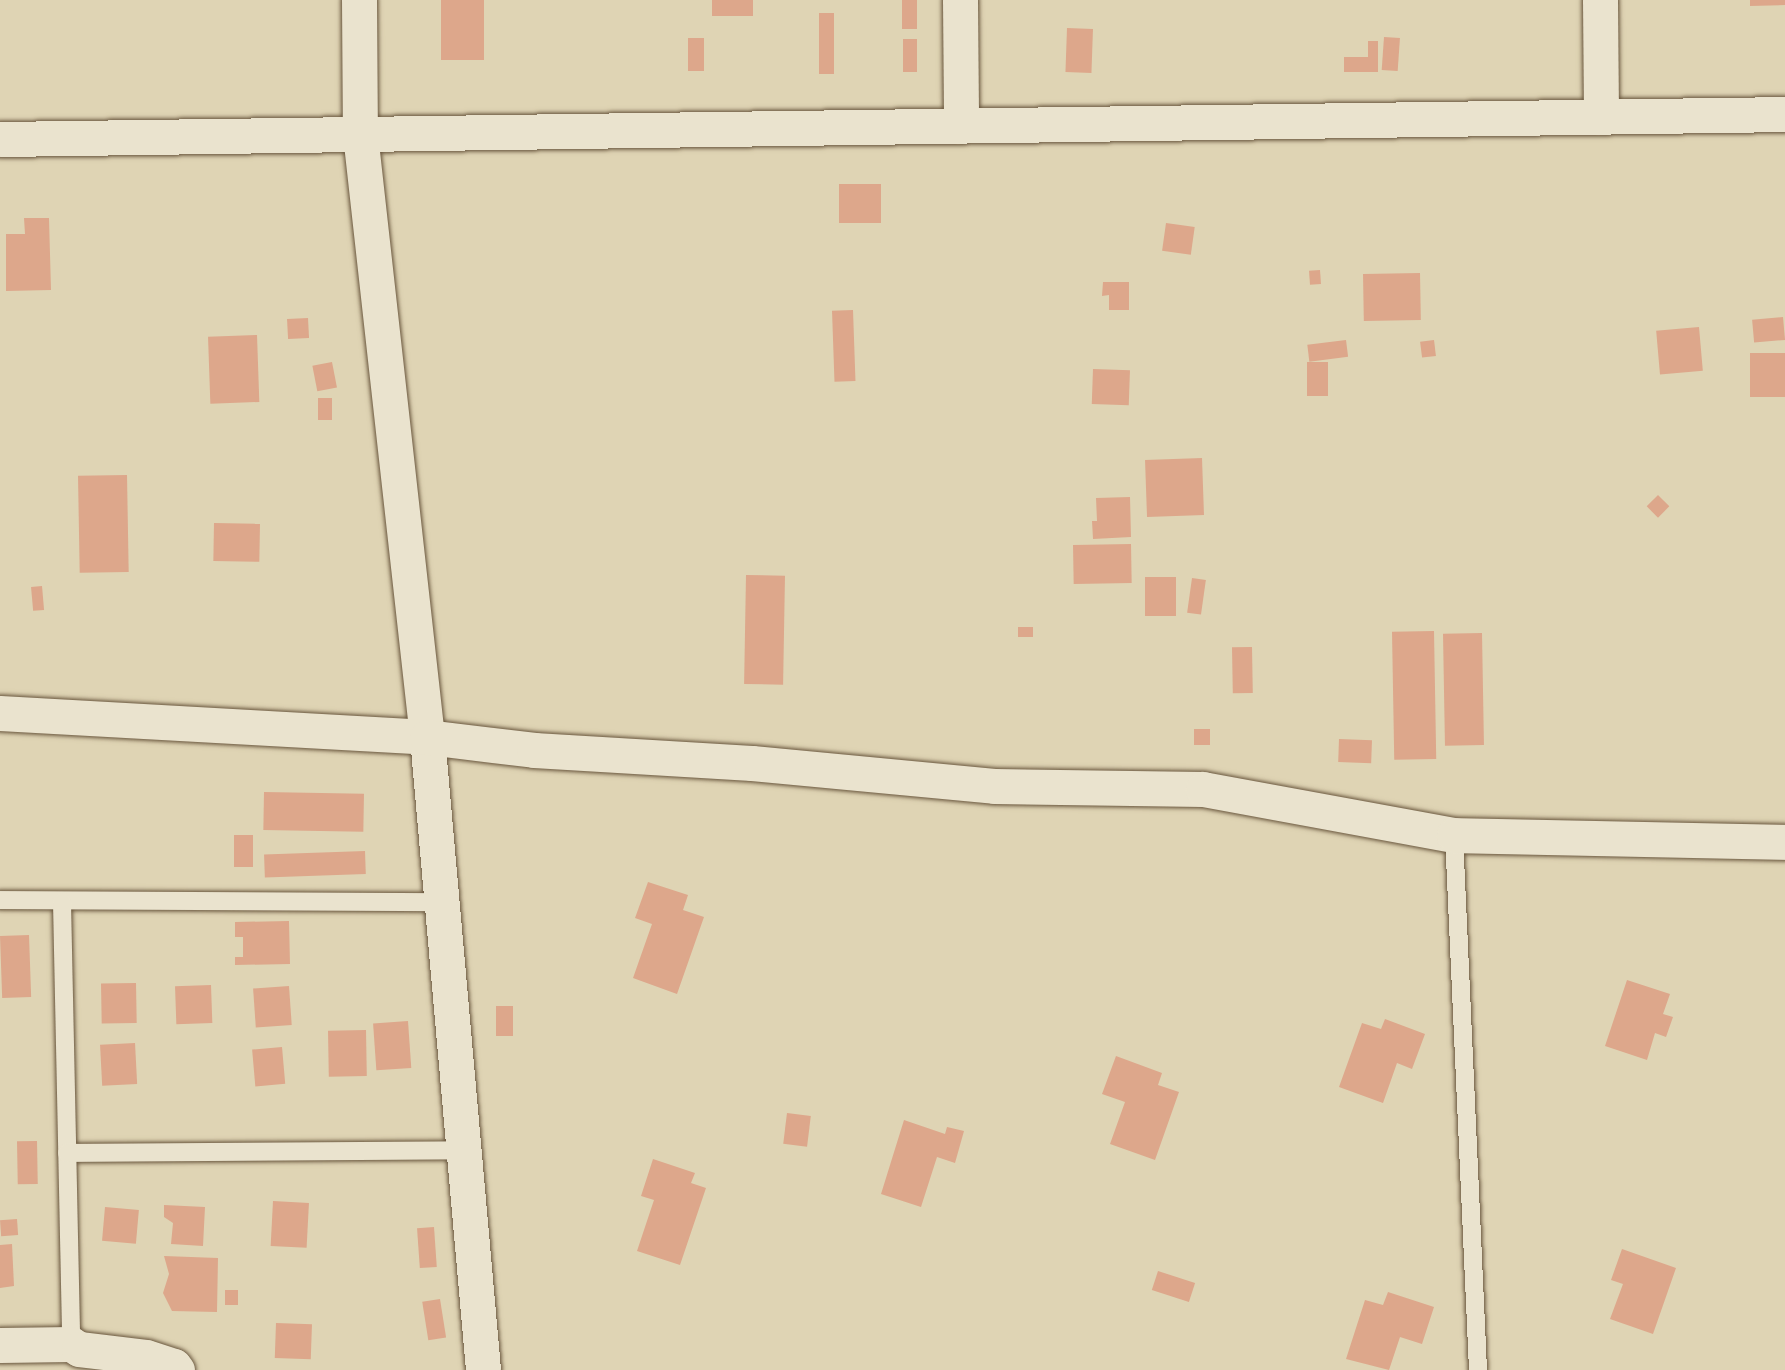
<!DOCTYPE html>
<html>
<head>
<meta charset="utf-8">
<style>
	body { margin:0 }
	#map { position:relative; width:1785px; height:1370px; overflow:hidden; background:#dfd4b4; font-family:Vollkorn,serif }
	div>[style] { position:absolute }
	.building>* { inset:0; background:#dda78b; transform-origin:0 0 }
	.roads { filter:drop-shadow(0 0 2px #69563d) drop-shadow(0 0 2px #69563d) }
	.service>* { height:18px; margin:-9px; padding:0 9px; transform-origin:9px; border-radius:9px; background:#eae3ce }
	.minor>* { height:35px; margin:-17.5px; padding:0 17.5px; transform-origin:17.5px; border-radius:17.5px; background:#eae3ce }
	span { translate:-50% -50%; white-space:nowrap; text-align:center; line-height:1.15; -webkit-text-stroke:6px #eae3ce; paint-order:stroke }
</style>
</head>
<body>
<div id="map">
	<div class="building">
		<div style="left:441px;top:0;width:43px;height:60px"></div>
		<div style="left:712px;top:0;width:41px;height:16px"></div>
		<div style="left:902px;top:0;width:15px;height:29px"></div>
		<div style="clip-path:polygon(1750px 0,1785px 0,1785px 5px,1750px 6px)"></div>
		<div style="left:819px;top:13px;width:15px;height:61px"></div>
		<div style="left:1067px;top:28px;width:26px;height:44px;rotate:2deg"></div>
		<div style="left:1384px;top:37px;width:16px;height:33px;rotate:4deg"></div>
		<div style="left:688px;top:38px;width:16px;height:33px"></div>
		<div style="left:917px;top:39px;width:33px;height:14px;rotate:90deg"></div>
		<div style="clip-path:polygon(1368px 41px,1378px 41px,1378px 72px,1344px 72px,1344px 57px,1368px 57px)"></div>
		<div style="left:839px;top:184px;width:42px;height:39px"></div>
		<div style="clip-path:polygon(24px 218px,49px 218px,51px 290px,6px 291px,6px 234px,25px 234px)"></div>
		<div style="left:1166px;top:223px;width:29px;height:28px;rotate:8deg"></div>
		<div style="left:1320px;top:270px;width:14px;height:11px;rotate:86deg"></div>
		<div style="left:1420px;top:273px;width:47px;height:57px;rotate:89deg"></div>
		<div style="clip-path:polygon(1103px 282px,1129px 282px,1129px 310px,1109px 310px,1109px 295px,1102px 296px)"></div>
		<div style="left:853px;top:310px;width:71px;height:21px;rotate:88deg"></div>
		<div style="left:1783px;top:317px;width:23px;height:31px;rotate:85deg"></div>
		<div style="left:308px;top:318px;width:20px;height:21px;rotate:87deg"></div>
		<div style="left:1699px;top:327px;width:44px;height:43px;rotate:85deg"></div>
		<div style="left:257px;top:335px;width:67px;height:49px;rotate:88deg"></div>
		<div style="left:1346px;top:340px;width:17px;height:39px;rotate:83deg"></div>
		<div style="left:1434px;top:340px;width:16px;height:14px;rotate:83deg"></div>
		<div style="left:1785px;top:353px;width:44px;height:35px;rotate:90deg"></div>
		<div style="left:332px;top:362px;width:26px;height:20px;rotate:79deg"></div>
		<div style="left:1307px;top:362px;width:21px;height:34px"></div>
		<div style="left:1093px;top:369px;width:37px;height:35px;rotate:2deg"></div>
		<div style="left:332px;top:398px;width:22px;height:14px;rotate:90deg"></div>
		<div style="left:1202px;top:458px;width:57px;height:57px;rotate:88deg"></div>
		<div style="left:127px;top:475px;width:97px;height:49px;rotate:89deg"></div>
		<div style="left:1658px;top:495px;width:16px;height:16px;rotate:45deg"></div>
		<div style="clip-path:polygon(1130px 497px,1131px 537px,1093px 539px,1092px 521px,1097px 521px,1096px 498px)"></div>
		<div style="left:214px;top:523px;width:46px;height:38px;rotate:1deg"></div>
		<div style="left:1131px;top:544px;width:39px;height:58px;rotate:89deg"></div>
		<div style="left:746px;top:575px;width:39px;height:109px;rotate:1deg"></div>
		<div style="left:1145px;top:577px;width:31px;height:39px"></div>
		<div style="left:1192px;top:578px;width:14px;height:35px;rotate:8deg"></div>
		<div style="left:42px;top:586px;width:24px;height:11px;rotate:85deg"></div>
		<div style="left:1018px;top:627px;width:15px;height:10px"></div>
		<div style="left:1434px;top:631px;width:128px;height:42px;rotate:89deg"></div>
		<div style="left:1482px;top:633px;width:112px;height:39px;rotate:89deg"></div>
		<div style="left:1252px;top:647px;width:46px;height:20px;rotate:89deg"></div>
		<div style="left:1210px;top:729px;width:16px;height:16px;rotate:90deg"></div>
		<div style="left:1339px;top:739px;width:33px;height:23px;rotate:2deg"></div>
		<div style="left:264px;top:792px;width:100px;height:38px;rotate:1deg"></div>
		<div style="left:234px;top:835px;width:19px;height:32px"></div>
		<div style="left:365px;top:851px;width:23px;height:101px;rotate:88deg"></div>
		<div style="clip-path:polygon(648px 882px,688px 895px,683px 910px,704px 917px,677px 994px,633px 978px,652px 924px,635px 918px)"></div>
		<div style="clip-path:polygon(289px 921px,290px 964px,235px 965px,235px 957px,243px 957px,243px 937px,235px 937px,235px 922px)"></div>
		<div style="left:29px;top:935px;width:62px;height:29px;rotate:88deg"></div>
		<div style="clip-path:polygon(1627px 980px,1670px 994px,1663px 1014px,1673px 1017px,1666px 1037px,1655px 1033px,1647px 1060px,1605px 1046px)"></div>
		<div style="left:136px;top:983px;width:40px;height:35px;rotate:89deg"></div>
		<div style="left:211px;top:985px;width:38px;height:36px;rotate:88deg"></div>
		<div style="left:289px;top:986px;width:39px;height:36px;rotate:86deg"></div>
		<div style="left:496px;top:1006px;width:17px;height:30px"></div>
		<div style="clip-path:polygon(1385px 1019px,1425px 1034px,1412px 1069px,1397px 1063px,1383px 1103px,1339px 1087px,1362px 1023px,1381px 1029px)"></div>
		<div style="left:408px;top:1021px;width:47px;height:35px;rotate:86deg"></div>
		<div style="left:366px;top:1030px;width:46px;height:38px;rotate:89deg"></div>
		<div style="left:135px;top:1043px;width:41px;height:35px;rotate:87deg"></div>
		<div style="left:282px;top:1047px;width:37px;height:30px;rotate:85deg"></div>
		<div style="clip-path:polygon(1116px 1056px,1162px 1073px,1158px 1085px,1179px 1092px,1155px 1160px,1110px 1144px,1125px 1102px,1102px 1094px)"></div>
		<div style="left:787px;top:1113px;width:24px;height:31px;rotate:7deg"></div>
		<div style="clip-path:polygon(904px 1120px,945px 1134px,947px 1127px,964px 1131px,955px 1163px,937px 1157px,921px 1207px,881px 1194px)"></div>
		<div style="left:37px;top:1141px;width:43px;height:20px;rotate:89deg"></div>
		<div style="clip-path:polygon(653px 1159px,695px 1173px,691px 1183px,706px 1188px,680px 1265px,637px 1251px,654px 1200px,641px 1196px)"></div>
		<div style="left:273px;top:1201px;width:36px;height:45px;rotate:3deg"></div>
		<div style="clip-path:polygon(164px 1205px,205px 1207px,203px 1246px,171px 1244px,173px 1223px,164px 1217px)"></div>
		<div style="left:105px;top:1207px;width:34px;height:34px;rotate:5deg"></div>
		<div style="left:17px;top:1219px;width:16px;height:17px;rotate:86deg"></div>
		<div style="left:434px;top:1227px;width:40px;height:17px;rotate:86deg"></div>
		<div style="clip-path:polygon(12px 1244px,14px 1286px,0 1288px,0 1245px)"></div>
		<div style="clip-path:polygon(1622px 1249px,1676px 1268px,1653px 1334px,1610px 1319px,1623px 1284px,1611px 1280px)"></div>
		<div style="clip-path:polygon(164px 1256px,218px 1258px,217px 1312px,172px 1311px,163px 1293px,169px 1274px)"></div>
		<div style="left:1158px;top:1271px;width:39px;height:20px;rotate:18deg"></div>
		<div style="left:238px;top:1290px;width:15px;height:13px;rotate:90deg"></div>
		<div style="clip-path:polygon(1388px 1292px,1434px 1307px,1422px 1344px,1400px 1337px,1389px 1370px,1346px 1359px,1365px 1300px,1383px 1305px)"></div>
		<div style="left:440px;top:1299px;width:39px;height:18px;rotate:81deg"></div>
		<div style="left:276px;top:1323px;width:36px;height:35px;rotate:2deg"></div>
	</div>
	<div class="roads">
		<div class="service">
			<div style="left:1454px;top:835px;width:536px;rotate:87.43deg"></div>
			<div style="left:0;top:900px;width:441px;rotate:0.3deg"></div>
			<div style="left:62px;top:902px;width:442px;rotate:88.8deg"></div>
			<div style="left:67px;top:1153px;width:396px;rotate:-0.4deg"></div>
		</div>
		<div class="minor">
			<div style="left:359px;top:0;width:134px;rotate:89.6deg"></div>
			<div style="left:360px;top:134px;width:607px;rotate:83.66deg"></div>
			<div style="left:427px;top:737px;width:635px;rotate:84.94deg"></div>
			<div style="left:960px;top:0;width:126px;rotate:89.5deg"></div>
			<div style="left:1600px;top:0;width:117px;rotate:89.5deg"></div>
			<div style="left:0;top:139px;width:1785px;rotate:-0.8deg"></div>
			<div style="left:0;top:713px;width:428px;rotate:3.2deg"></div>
			<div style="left:427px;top:737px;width:108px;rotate:6.9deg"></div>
			<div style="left:534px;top:750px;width:218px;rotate:3.4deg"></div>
			<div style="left:752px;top:763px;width:243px;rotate:5.4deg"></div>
			<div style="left:994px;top:786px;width:209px;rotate:0.8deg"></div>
			<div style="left:1203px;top:789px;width:255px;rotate:10.4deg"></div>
			<div style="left:1454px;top:835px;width:331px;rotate:1.2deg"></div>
			<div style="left:0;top:1345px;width:71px;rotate:-0.8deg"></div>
			<div style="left:71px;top:1344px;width:9px;rotate:32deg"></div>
			<div style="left:79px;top:1349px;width:67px;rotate:6.8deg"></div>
			<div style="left:146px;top:1357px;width:29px;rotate:18deg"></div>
			<div style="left:174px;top:1366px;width:5px;rotate:53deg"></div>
		</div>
	</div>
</div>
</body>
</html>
